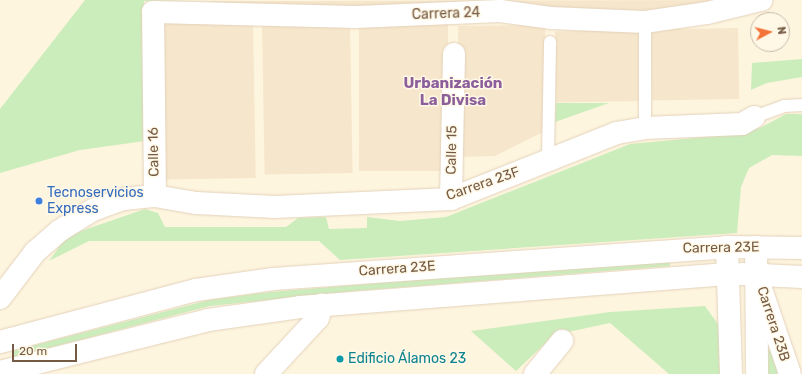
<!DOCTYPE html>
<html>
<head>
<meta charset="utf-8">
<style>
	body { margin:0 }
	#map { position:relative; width:802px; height:374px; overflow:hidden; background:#fef5df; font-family:Rubik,sans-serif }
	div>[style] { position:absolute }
	.residential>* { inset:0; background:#f6e7cc; transform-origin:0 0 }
	.green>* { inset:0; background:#cbedbc }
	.roads { filter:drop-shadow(0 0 1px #e3d1ba) drop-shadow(0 0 1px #e3d1ba) }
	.service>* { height:12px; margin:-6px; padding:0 6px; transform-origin:6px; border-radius:6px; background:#fff }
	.minor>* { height:22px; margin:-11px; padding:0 11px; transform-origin:11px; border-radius:11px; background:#fff }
	.tertiary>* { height:22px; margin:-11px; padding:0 11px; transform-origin:11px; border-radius:11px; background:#fff }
	.dots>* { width:11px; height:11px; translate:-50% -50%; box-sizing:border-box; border:2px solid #fff8e7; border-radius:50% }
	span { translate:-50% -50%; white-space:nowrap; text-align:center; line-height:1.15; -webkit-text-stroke:3px #fff8e7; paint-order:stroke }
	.street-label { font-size:14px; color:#765b44 }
	.shop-label { font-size:14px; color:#366cbe }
	.left { translate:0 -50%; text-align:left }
	.culture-label { font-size:14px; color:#0d838f }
	.neighbourhood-label { font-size:15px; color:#8c5f9b; font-weight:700 }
	.north { position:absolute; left:750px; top:12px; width:40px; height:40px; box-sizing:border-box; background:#fff8e7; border:1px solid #c8b9a6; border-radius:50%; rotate:83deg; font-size:11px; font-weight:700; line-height:16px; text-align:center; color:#765b44 }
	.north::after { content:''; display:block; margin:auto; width:14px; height:18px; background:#f47338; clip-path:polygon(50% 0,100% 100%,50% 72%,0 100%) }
	.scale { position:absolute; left:12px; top:344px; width:65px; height:18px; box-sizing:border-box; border:2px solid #765b44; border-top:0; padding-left:5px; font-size:12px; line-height:14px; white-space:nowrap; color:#765b44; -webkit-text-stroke:3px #fff8e7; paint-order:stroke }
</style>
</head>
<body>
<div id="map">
	<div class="residential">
		<div style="clip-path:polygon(745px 0,653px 14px,257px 8px,207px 1px)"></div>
		<div style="left:253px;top:21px;width:157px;height:91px;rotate:89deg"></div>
		<div style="left:448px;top:23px;width:148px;height:89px;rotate:90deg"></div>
		<div style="left:350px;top:24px;width:149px;height:88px;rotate:89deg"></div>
		<div style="clip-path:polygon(545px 25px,547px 130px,495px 156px,459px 157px,458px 26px)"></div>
		<div style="left:738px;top:28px;width:71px;height:87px;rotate:89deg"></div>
		<div style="left:641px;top:30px;width:71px;height:86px;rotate:89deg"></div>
	</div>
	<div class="green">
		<div style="clip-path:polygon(85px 0,189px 0,144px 1px,145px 141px,80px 150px,0 173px,0 109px)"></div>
		<div style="clip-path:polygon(802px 59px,802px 77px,767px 83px,751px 90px,752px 63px)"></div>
		<div style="clip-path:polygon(556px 103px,609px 103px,555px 122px)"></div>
		<div style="clip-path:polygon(786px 114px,802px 114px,802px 156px,772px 155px,749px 168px,741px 187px,737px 233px,340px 260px,319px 241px,89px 241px,49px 261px,64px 240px,78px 232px,145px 209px,158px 213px,165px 227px,286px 227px,298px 218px,326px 217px,329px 229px,367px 228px,367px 217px,400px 221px,446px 217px,630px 144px,738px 134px,760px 128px)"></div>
		<div style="clip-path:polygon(670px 259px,670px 266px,355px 291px,210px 306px,14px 357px,12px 351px,209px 300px,270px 292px)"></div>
		<div style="clip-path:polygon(705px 306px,723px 331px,720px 374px,669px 374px,610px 323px,554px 335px,516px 371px,471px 331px,610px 312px)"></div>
		<div style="clip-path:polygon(771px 350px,778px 374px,768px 374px,766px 351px)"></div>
	</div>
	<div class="roads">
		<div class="service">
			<div style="left:754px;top:117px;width:32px;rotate:-20deg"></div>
			<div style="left:784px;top:106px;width:18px;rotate:-3deg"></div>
			<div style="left:645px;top:128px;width:106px;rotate:-90deg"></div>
			<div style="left:548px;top:159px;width:117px;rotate:-89deg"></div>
		</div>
		<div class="minor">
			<div style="left:155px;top:196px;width:184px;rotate:-90.6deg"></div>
			<div style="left:153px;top:12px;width:203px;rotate:1.4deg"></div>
			<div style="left:356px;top:17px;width:144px;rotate:-2.4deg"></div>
			<div style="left:500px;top:11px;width:51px;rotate:7.8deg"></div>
			<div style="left:551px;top:18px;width:94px;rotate:2.4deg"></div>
			<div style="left:645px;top:22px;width:63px;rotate:-8.3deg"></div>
			<div style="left:707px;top:13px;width:56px;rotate:-13.5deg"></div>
			<div style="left:451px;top:199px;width:145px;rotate:-88.8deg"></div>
			<div style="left:757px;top:277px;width:102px;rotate:71.2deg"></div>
			<div style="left:0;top:298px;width:58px;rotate:-52.7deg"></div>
			<div style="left:35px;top:252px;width:32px;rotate:-41deg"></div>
			<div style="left:59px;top:231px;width:40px;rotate:-32deg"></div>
			<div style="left:93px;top:210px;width:33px;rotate:-20deg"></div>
			<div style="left:124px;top:199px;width:31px;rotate:-6deg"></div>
			<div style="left:155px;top:196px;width:42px;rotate:9.7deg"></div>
			<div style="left:196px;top:203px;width:79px;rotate:2.9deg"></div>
			<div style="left:275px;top:207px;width:176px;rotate:-2.6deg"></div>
			<div style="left:451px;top:199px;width:179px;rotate:-21.7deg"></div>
			<div style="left:617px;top:133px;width:28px;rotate:-10deg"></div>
			<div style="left:645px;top:128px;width:97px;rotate:-2.4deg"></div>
			<div style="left:742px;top:124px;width:14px;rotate:-30deg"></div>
			<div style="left:0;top:342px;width:203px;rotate:-14.9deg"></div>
			<div style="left:196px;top:290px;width:78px;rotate:-8.1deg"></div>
			<div style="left:273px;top:279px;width:455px;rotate:-4deg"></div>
			<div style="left:0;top:372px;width:214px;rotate:-14deg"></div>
			<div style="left:208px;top:320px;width:93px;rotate:-8deg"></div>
			<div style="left:300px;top:307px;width:429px;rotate:-4.4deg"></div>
			<div style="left:266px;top:374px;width:76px;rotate:-47.1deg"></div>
			<div style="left:318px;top:318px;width:14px;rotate:-73deg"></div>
			<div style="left:535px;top:374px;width:43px;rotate:-50.7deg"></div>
		</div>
		<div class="tertiary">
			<div style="left:756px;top:247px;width:127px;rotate:89.5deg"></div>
			<div style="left:741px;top:274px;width:61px;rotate:2.8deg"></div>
			<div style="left:731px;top:374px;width:127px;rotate:-91.8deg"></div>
			<div style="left:727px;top:247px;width:75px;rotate:0.8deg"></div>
		</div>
	</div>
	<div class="dots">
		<div style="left:39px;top:201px;background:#3f7fe0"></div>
		<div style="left:340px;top:359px;background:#0f9aa8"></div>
	</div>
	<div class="street-label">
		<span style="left:446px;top:14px;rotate:-2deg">Carrera 24</span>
		<span style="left:452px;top:150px;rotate:-89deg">Calle 15</span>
		<span style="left:154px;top:152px;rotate:-91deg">Calle 16</span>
		<span style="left:483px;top:184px;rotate:-19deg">Carrera 23F</span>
		<span style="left:721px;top:248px;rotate:-1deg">Carrera 23E</span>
		<span style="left:397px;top:269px;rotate:-4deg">Carrera 23E</span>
		<span style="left:773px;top:324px;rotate:72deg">Carrera 23B</span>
	</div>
	<div class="shop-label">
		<span class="left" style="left:47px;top:201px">Tecnoservicios<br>Express</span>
	</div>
	<div class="culture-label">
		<span class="left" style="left:348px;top:359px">Edificio Álamos 23</span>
	</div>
	<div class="neighbourhood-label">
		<span style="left:453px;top:92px">Urbanización<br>La Divisa</span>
	</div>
	<div class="north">N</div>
	<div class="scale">20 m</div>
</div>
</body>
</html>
